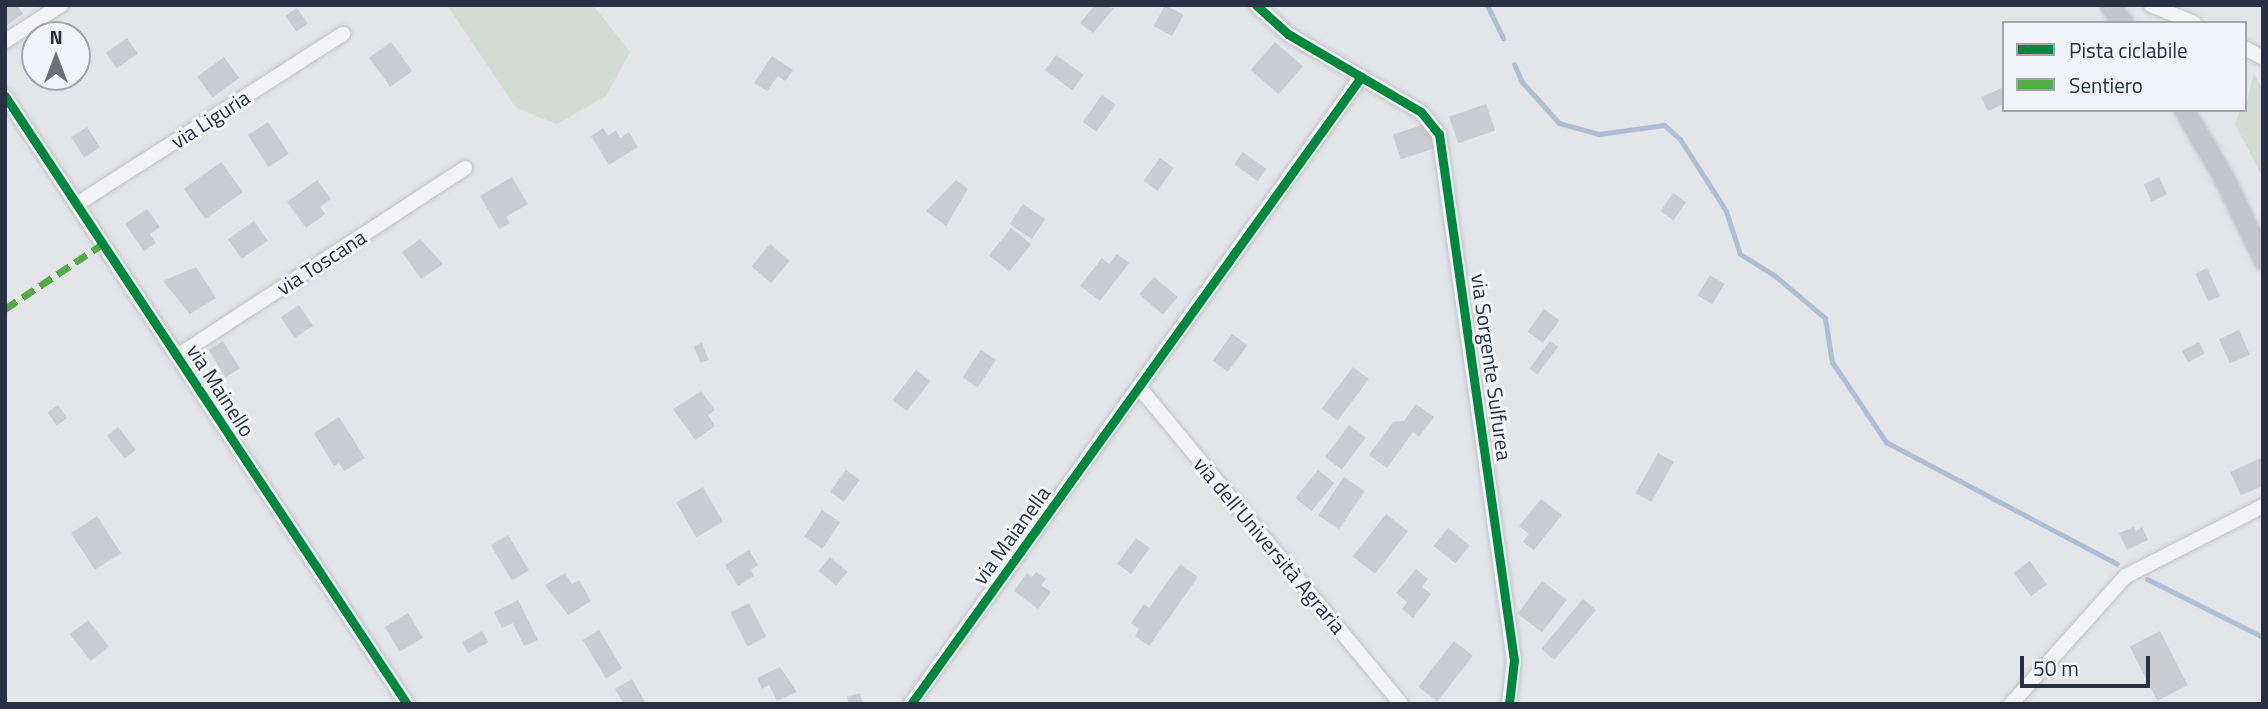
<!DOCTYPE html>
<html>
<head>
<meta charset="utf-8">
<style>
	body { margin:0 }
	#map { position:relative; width:2268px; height:709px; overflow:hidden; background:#e3e5e9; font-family:"Titillium Web",sans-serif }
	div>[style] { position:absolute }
	.green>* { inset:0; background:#d2dcd3 }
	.stream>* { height:5px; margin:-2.5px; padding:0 2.5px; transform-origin:2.5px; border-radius:2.5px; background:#afbed5 }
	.building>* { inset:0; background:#c9ccd0; transform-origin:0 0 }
	.roads { filter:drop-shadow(0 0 2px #c1c3c7) drop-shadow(0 0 2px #c1c3c7) }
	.street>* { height:14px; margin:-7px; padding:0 7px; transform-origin:7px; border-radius:7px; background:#f3f3f5 }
	.secondary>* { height:19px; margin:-9.5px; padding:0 9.5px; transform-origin:9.5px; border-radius:9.5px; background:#c3c5ca }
	.quiet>* { height:7px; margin-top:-3.5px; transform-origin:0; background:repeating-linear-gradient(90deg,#53ab47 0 14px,transparent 0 21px) }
	.cycleway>* { height:9px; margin:-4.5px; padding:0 4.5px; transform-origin:4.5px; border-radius:4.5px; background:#00873e }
	span { translate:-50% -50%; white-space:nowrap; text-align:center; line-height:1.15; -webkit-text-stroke:6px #f1f3f8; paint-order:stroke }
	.street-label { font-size:21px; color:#283044 }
	.frame { position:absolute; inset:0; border:7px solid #283044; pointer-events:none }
	.legend { position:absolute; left:2002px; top:21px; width:245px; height:91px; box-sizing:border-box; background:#f1f3f8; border:2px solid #a1a5b0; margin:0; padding:9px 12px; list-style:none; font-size:21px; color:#283044 }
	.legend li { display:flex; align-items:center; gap:14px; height:35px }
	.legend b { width:35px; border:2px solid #a1a5b0 }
	.north { position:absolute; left:21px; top:21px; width:70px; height:70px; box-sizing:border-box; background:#f1f3f8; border:2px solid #a1a5b0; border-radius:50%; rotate:0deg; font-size:19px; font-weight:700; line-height:28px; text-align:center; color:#283044 }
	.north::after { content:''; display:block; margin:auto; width:24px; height:32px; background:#696f7e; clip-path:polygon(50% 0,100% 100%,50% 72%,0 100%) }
	.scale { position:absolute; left:2020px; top:656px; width:130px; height:32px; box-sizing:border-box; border:4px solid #283044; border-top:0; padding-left:9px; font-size:21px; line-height:24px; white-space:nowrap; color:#283044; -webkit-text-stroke:5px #f1f3f8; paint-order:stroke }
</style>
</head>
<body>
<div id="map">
	<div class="green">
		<div style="clip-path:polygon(447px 5px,593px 5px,630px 52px,606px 96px,557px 124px,516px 108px)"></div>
		<div style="clip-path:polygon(2254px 73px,2263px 90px,2263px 178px,2235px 124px,2240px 110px,2245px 110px)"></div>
	</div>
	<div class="stream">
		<div style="left:1487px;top:5px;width:37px;rotate:64deg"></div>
		<div style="left:1514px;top:64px;width:20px;rotate:66deg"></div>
		<div style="left:1522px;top:82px;width:55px;rotate:47.9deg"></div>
		<div style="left:1559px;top:123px;width:41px;rotate:15.4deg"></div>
		<div style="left:1599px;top:134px;width:66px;rotate:-7.9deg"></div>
		<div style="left:1664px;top:125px;width:21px;rotate:41deg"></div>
		<div style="left:1680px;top:139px;width:85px;rotate:57.4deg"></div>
		<div style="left:1726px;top:211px;width:45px;rotate:72deg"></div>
		<div style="left:1740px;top:254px;width:40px;rotate:32deg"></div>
		<div style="left:1774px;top:275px;width:67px;rotate:40.1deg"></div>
		<div style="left:1825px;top:318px;width:45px;rotate:81deg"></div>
		<div style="left:1832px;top:362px;width:97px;rotate:56deg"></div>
		<div style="left:1886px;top:442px;width:261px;rotate:27.8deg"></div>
		<div style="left:2147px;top:579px;width:130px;rotate:26.6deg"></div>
	</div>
	<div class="building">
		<div style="clip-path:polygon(5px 5px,17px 5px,23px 14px,6px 26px)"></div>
		<div style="clip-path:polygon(1095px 5px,1114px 8px,1093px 33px,1080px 23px)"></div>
		<div style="left:1165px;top:5px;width:21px;height:24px;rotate:28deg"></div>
		<div style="left:297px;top:8px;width:19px;height:14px;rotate:55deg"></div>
		<div style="left:127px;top:38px;width:19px;height:26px;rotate:55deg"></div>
		<div style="left:391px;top:42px;width:36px;height:27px;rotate:54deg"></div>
		<div style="left:1275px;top:42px;width:37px;height:37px;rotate:41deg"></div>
		<div style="left:1056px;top:55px;width:34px;height:19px;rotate:36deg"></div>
		<div style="clip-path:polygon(772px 56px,793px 70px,785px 81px,778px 76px,767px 91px,754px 83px)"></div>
		<div style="left:224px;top:57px;width:26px;height:33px;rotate:54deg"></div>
		<div style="clip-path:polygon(2004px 87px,2004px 104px,1988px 111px,1981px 97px)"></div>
		<div style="left:1102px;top:95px;width:17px;height:33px;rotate:36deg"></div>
		<div style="left:1486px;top:104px;width:28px;height:39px;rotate:71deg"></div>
		<div style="left:268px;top:122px;width:38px;height:24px;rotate:57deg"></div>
		<div style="left:1428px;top:123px;width:26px;height:37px;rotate:72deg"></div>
		<div style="left:87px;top:127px;width:24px;height:19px;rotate:57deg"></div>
		<div style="clip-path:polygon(603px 128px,608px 136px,616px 130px,620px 138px,629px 132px,638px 147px,609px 165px,591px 136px)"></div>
		<div style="left:1243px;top:152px;width:29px;height:15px;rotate:36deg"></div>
		<div style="left:1160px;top:158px;width:17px;height:28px;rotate:36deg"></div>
		<div style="left:221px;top:162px;width:37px;height:46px;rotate:54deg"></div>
		<div style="clip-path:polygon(512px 177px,528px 204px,506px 217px,510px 223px,499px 229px,480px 196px)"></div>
		<div style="left:2159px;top:177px;width:19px;height:17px;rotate:65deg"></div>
		<div style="clip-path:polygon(317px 180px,331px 199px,320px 207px,325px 214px,306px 228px,287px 202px)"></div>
		<div style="clip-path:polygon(956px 180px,968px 189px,946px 226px,926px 211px)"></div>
		<div style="left:1673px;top:193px;width:16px;height:22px;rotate:35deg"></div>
		<div style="left:1023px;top:204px;width:27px;height:24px;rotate:34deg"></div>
		<div style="clip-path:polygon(147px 209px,160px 227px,150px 234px,156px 243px,144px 251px,125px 224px)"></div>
		<div style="left:254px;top:221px;width:24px;height:32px;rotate:55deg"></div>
		<div style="left:1011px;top:228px;width:26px;height:35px;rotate:39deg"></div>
		<div style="clip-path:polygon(420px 239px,443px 264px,421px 279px,402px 252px)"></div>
		<div style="left:770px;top:244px;width:26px;height:29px;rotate:40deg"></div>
		<div style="clip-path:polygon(1117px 254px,1129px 263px,1100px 301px,1080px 286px,1102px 258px,1109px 264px)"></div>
		<div style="clip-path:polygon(196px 267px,216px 298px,190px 314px,163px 281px)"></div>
		<div style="left:2207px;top:268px;width:31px;height:13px;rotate:65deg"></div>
		<div style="left:1710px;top:275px;width:17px;height:24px;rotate:31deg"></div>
		<div style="left:1154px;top:277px;width:31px;height:23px;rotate:40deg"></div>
		<div style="left:299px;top:305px;width:25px;height:22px;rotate:56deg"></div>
		<div style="left:1544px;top:309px;width:19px;height:28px;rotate:36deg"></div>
		<div style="left:2239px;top:330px;width:27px;height:22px;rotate:66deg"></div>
		<div style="left:1232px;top:334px;width:19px;height:33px;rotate:36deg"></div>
		<div style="left:223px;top:341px;width:32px;height:17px;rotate:58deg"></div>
		<div style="left:1550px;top:341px;width:10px;height:34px;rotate:37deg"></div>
		<div style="left:2199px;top:342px;width:13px;height:19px;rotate:63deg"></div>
		<div style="left:702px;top:343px;width:18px;height:9px;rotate:68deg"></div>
		<div style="left:981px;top:350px;width:18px;height:33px;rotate:34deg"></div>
		<div style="left:1353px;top:367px;width:20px;height:52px;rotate:37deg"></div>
		<div style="left:916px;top:370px;width:18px;height:38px;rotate:38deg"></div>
		<div style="clip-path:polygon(701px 391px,715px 410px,708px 415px,715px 426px,695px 440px,673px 409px)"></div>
		<div style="clip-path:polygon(1416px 404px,1434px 417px,1419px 437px,1413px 432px,1387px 468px,1369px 455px,1393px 422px,1404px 421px)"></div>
		<div style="left:58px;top:405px;width:16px;height:13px;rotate:55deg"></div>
		<div style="clip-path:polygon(339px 417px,365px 458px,344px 471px,339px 463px,334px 466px,314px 433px)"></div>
		<div style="left:1349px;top:425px;width:21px;height:40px;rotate:37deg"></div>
		<div style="left:118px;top:427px;width:29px;height:14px;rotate:52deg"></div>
		<div style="left:1658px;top:453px;width:18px;height:46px;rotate:29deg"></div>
		<div style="clip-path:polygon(2263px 457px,2263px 486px,2241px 495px,2230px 472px)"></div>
		<div style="left:846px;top:470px;width:17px;height:27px;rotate:36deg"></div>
		<div style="left:1318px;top:470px;width:21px;height:36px;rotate:39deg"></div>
		<div style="left:1344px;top:477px;width:25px;height:46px;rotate:34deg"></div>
		<div style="left:703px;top:487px;width:40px;height:31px;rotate:60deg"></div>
		<div style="clip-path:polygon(1541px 499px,1562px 515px,1534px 550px,1523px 542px,1529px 534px,1519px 526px)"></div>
		<div style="left:822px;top:510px;width:22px;height:32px;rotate:34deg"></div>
		<div style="left:1386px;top:514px;width:28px;height:54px;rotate:38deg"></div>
		<div style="left:97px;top:516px;width:44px;height:31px;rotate:57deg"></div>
		<div style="clip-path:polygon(2134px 527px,2136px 531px,2142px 527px,2148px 540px,2127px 550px,2119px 533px)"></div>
		<div style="left:1448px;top:528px;width:28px;height:23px;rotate:39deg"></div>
		<div style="left:508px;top:535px;width:41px;height:20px;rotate:59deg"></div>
		<div style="left:1136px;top:538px;width:17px;height:32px;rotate:36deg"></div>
		<div style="clip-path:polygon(749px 550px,758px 565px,751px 570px,754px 576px,738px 586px,725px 565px)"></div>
		<div style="left:830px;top:557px;width:23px;height:18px;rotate:40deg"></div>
		<div style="left:2030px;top:561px;width:29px;height:20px;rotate:54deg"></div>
		<div style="clip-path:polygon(1180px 564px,1198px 577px,1149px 646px,1135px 636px,1139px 629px,1131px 623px,1144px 604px,1149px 608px)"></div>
		<div style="clip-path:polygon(1416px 569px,1428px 579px,1422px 587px,1431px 594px,1413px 618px,1402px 609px,1407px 602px,1396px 593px)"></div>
		<div style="clip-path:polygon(1036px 572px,1046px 579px,1041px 585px,1051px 592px,1038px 609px,1014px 591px,1027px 573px,1032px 577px)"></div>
		<div style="clip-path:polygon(565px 573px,572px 584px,579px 580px,591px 601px,568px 615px,545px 585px)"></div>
		<div style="left:1542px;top:581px;width:31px;height:41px;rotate:37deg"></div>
		<div style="left:1583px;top:599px;width:17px;height:65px;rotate:40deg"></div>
		<div style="clip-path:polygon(518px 600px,538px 640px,524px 646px,513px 623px,502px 628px,494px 612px)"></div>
		<div style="left:749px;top:603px;width:38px;height:21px;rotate:63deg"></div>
		<div style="left:408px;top:613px;width:29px;height:27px;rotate:59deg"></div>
		<div style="left:88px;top:620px;width:34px;height:23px;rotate:52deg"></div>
		<div style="left:599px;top:630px;width:45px;height:19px;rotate:59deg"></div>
		<div style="left:482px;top:631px;width:13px;height:23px;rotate:61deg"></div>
		<div style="left:2160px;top:631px;width:61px;height:34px;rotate:63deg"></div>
		<div style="left:1454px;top:641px;width:24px;height:58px;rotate:38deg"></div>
		<div style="clip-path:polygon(780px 667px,797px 692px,777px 701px,769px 685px,762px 689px,757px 678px)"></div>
		<div style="clip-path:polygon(632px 679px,646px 704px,624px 704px,615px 689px)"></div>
		<div style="clip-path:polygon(860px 693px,863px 704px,849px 704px,847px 697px)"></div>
	</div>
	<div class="roads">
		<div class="street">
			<div style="left:1256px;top:5px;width:43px;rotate:42.2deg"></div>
			<div style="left:1288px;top:34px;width:154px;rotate:30.4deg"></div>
			<div style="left:1421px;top:112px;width:28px;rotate:51deg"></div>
			<div style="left:1439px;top:134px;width:531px;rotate:81.89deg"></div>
			<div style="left:1514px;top:660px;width:44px;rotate:96.5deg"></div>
			<div style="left:2151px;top:5px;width:47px;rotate:22.7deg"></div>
			<div style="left:5px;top:41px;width:67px;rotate:-32.7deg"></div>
			<div style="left:2245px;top:48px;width:21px;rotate:29deg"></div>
			<div style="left:5px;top:96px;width:729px;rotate:56.53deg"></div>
			<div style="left:77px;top:204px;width:316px;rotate:-32.6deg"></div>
			<div style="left:177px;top:356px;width:344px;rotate:-33.1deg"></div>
			<div style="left:1139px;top:387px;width:411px;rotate:50.4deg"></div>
			<div style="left:911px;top:704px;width:772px;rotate:-54.33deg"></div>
			<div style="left:2011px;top:704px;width:172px;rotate:-48.1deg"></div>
			<div style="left:2126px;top:576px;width:154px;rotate:-27.1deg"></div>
		</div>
		<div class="secondary">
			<div style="left:2110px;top:5px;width:22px;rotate:54deg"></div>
			<div style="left:2184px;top:110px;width:79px;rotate:59.5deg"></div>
			<div style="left:2224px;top:178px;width:90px;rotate:64.3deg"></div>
		</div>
	</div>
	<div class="quiet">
		<div style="left:5px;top:309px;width:118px;rotate:-33.6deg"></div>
	</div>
	<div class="cycleway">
		<div style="left:1256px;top:5px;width:43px;rotate:42.2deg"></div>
		<div style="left:1288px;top:34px;width:154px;rotate:30.4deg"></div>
		<div style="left:1421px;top:112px;width:28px;rotate:51deg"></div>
		<div style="left:1439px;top:134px;width:531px;rotate:81.89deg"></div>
		<div style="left:1514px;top:660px;width:44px;rotate:96.5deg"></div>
		<div style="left:5px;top:96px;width:729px;rotate:56.53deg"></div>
		<div style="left:911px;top:704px;width:772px;rotate:-54.33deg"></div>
	</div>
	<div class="street-label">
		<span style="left:210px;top:119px;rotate:-33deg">via Liguria</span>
		<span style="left:321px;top:262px;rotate:-33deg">via Toscana</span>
		<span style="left:1492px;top:367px;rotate:82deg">via Sorgente Sulfurea</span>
		<span style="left:221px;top:390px;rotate:57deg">via Mainello</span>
		<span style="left:1011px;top:535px;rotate:-54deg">via Maianella</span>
		<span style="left:1270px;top:545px;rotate:50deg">via dell'Università Agraria</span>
	</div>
	<div class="frame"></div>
	<ul class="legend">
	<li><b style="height:9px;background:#00873e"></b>Pista ciclabile</li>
	<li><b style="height:9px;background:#53ab47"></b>Sentiero</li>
	</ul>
	<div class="north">N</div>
	<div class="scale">50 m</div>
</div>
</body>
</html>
